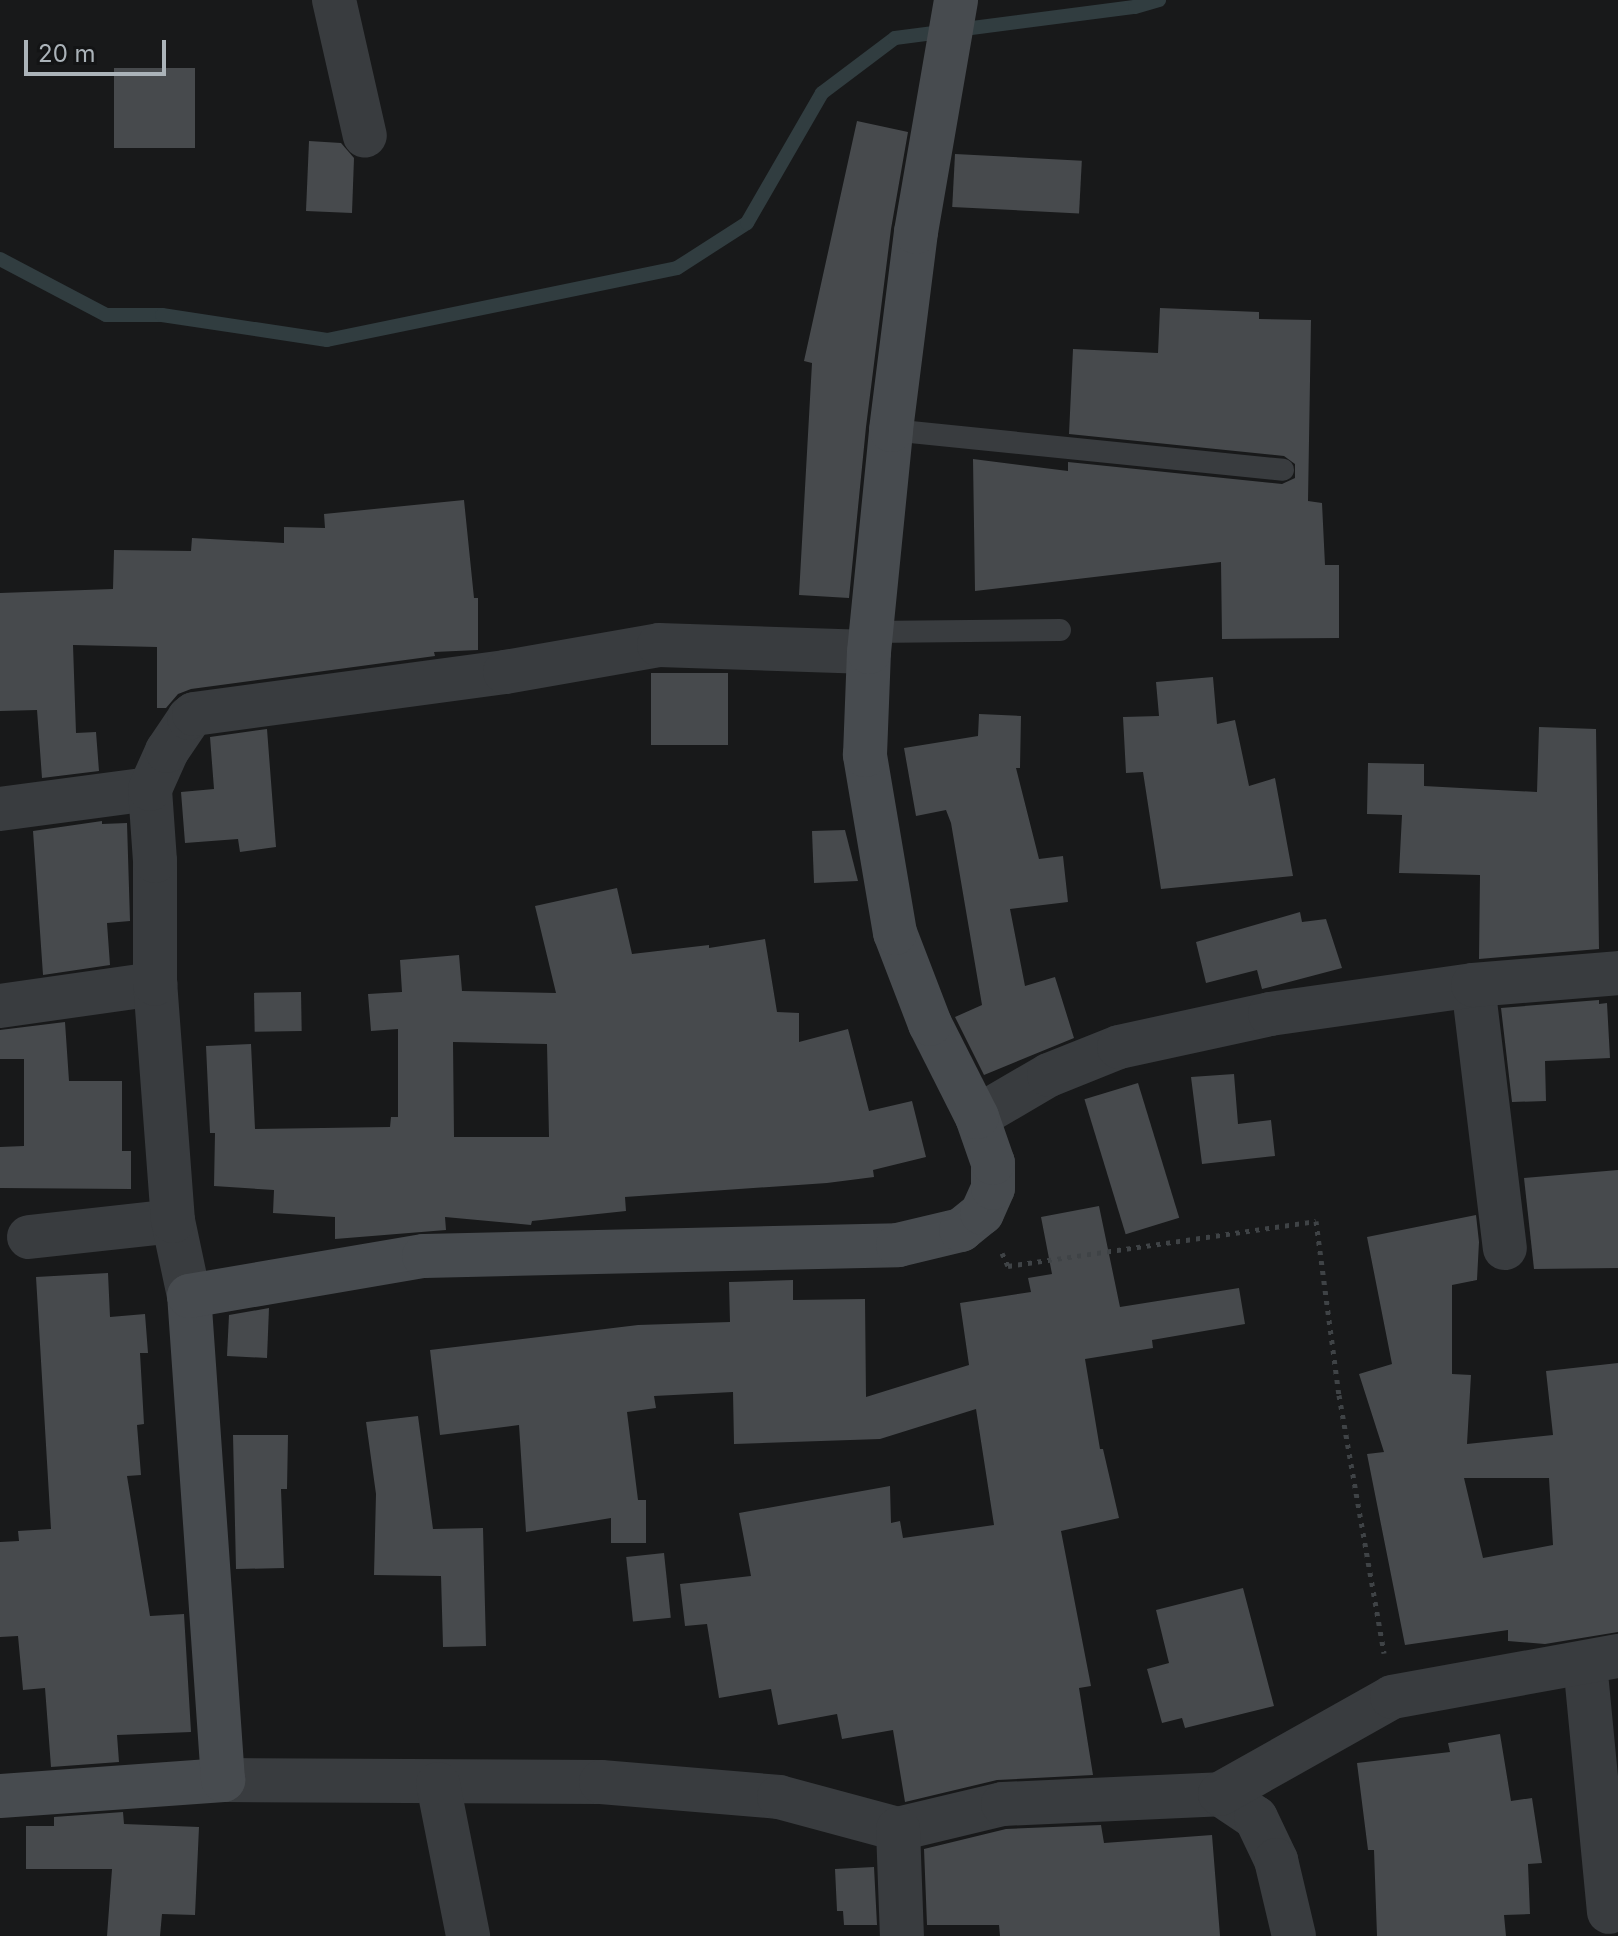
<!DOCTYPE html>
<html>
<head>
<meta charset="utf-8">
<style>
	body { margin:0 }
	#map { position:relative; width:1618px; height:1936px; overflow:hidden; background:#18191a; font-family:Inter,sans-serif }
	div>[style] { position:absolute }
	.stream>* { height:14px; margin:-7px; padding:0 7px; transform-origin:7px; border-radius:7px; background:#313d40 }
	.building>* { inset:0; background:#474a4d; transform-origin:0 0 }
	.path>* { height:5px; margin-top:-2.5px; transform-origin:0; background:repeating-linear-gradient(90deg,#3f4346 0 4px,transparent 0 10px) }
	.lane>* { height:22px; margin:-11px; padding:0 11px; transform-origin:11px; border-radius:11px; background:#393c3f }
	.street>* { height:44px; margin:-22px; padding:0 22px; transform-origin:22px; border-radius:22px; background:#393c3f }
	.secondary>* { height:44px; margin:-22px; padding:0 22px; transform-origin:22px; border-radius:22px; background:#474b4f }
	span { translate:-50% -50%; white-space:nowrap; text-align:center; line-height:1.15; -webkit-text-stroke:6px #131415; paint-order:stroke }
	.scale { position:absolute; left:24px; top:40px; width:142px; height:36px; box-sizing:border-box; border:4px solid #abb3b9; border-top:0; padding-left:10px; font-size:24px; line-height:28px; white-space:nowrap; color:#abb3b9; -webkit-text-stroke:6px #131415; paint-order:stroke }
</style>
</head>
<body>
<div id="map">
	<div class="stream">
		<div style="left:0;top:259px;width:120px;rotate:27.8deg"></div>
		<div style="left:106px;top:315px;width:56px"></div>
		<div style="left:162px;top:315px;width:167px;rotate:8.6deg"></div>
		<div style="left:327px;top:340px;width:357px;rotate:-11.6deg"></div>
		<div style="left:677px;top:268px;width:83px;rotate:-32.7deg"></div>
		<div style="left:747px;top:223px;width:150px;rotate:-60deg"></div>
		<div style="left:822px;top:93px;width:91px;rotate:-37deg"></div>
		<div style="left:895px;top:38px;width:242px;rotate:-7.4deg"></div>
		<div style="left:1135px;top:7px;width:25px;rotate:-16deg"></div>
	</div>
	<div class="building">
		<div style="left:114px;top:68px;width:81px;height:80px"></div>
		<div style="clip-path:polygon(857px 121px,908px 132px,891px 229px,866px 427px,849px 598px,799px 595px,812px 363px,804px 361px)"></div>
		<div style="clip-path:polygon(309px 141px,341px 143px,354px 158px,352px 213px,306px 211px)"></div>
		<div style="left:955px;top:154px;width:127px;height:53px;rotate:3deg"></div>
		<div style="clip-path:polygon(1160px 308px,1259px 312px,1259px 319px,1311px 320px,1308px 501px,1322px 503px,1325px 565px,1339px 565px,1339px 638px,1222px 639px,1221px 562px,975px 591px,973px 459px,1068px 471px,1068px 462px,1282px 484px,1295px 478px,1295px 464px,1284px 456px,1069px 434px,1073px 349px,1158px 353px)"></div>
		<div style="clip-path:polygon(464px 500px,474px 598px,478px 598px,478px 650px,434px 652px,435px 656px,191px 689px,178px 694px,166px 708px,157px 708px,157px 647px,73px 645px,76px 733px,96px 732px,99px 771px,42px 778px,37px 710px,0 711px,0 593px,113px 589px,114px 550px,191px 551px,192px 538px,284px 543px,284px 527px,325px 528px,324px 514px)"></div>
		<div style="left:651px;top:673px;width:77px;height:72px"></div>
		<div style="clip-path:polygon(1213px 677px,1217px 724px,1235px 720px,1249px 786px,1275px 778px,1293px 876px,1161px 889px,1143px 772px,1126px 773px,1123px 717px,1159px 716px,1156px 682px)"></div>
		<div style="clip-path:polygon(979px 714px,1021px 716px,1020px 768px,1016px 768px,1039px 859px,1063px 856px,1068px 902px,1010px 909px,1025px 986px,1055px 977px,1074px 1038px,984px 1075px,955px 1017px,982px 1005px,951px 823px,946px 810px,916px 816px,904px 748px,978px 736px)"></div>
		<div style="clip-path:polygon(1539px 727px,1596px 729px,1599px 949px,1479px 959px,1480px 875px,1399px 873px,1402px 815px,1367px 814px,1368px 763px,1424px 764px,1424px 786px,1537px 792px)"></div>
		<div style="clip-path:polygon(267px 729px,276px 847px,240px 852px,238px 839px,185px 843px,181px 792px,214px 789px,210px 737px)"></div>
		<div style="clip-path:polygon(102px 821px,102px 824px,127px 823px,130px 921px,107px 923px,110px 965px,43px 975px,33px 831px)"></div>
		<div style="clip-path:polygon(845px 830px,858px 881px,814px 883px,812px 831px)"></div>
		<div style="clip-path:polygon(evenodd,617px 888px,632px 954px,709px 945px,709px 948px,765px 939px,777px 1012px,799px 1013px,799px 1042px,848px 1029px,869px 1111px,912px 1101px,926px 1157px,873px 1170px,874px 1177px,827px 1183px,625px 1197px,626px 1211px,532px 1221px,531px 1225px,445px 1217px,446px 1230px,335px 1239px,335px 1217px,273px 1213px,274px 1190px,214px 1186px,215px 1133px,210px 1133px,206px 1046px,251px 1044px,255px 1129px,390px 1127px,391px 1117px,398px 1117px,398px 1029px,371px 1031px,368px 994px,402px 992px,400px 960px,459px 955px,462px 991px,556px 993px,535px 906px,617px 888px,453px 1042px,547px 1044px,549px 1137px,454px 1137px,453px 1042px)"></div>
		<div style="clip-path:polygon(1300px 912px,1302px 922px,1326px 919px,1342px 968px,1262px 989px,1257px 970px,1206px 983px,1196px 942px)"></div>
		<div style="left:301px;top:992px;width:39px;height:47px;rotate:89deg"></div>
		<div style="clip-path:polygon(1599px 1000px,1599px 1004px,1607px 1003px,1610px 1058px,1545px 1061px,1546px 1101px,1512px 1102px,1501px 1008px)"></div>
		<div style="clip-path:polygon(65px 1022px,69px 1081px,122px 1081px,122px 1151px,131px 1151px,131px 1189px,0 1188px,0 1147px,24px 1146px,24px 1059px,0 1059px,0 1030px)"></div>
		<div style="clip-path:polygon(1234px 1074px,1238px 1124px,1271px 1120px,1275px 1156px,1202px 1164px,1191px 1077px)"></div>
		<div style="left:1138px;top:1083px;width:141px;height:56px;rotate:73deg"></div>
		<div style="clip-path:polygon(1618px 1170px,1618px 1268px,1534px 1269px,1524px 1178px)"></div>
		<div style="clip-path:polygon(1099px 1206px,1120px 1307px,1239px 1288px,1245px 1324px,1152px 1340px,1153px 1348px,1085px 1359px,1100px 1449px,1103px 1449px,1119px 1518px,1061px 1531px,1091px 1686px,1079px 1688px,1093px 1775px,997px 1780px,905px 1802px,893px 1730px,842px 1739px,837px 1714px,778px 1725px,771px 1689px,719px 1698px,707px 1624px,685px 1626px,680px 1584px,751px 1576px,739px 1513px,890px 1486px,891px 1523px,900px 1521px,903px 1538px,994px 1525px,976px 1409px,880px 1439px,734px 1444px,733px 1392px,654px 1396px,656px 1408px,627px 1412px,638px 1500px,646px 1500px,646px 1543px,611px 1543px,611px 1518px,526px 1532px,519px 1425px,440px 1435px,430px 1350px,638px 1325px,730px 1322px,729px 1282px,793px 1280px,793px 1300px,865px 1299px,866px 1397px,969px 1365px,960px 1303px,1031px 1292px,1028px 1278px,1052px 1274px,1041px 1217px)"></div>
		<div style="clip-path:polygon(evenodd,1476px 1215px,1479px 1242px,1477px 1280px,1452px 1285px,1452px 1374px,1471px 1375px,1467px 1444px,1553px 1435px,1546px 1371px,1618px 1363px,1618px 1632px,1545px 1644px,1508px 1641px,1508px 1630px,1405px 1645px,1367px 1454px,1384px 1452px,1359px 1374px,1392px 1364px,1367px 1237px,1476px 1215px,1464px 1478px,1549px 1478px,1553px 1545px,1483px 1558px,1464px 1478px)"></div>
		<div style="clip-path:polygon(108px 1273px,110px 1317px,145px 1314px,148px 1353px,140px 1353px,144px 1424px,137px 1425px,141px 1475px,127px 1476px,150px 1616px,184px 1614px,191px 1732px,117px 1735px,119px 1762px,51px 1767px,45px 1688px,23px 1690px,18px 1636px,0 1637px,0 1542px,19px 1541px,18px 1531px,51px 1529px,36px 1277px)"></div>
		<div style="clip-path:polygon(269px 1308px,267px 1358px,227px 1356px,229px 1315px)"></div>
		<div style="clip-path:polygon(418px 1416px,433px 1529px,483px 1528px,486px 1646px,443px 1647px,441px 1576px,374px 1575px,376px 1494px,366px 1422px)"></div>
		<div style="clip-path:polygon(233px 1435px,288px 1435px,287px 1489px,281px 1489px,284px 1568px,236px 1569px)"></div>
		<div style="left:664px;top:1553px;width:65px;height:38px;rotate:84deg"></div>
		<div style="clip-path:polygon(1243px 1588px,1274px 1706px,1185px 1728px,1182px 1718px,1162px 1723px,1147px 1669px,1169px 1663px,1156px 1610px)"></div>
		<div style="clip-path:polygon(1500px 1734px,1511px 1801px,1532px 1798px,1542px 1863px,1528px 1864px,1530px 1914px,1504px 1915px,1506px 1936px,1377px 1936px,1374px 1850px,1368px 1850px,1357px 1763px,1450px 1752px,1448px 1743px)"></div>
		<div style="clip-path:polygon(123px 1812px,124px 1824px,199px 1827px,195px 1915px,162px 1914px,160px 1936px,107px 1936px,112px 1869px,26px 1869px,26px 1826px,54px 1826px,54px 1817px)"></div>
		<div style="clip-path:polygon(1101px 1825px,1104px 1843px,1212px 1835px,1220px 1936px,1000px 1936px,999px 1925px,927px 1925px,924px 1849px,1006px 1829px)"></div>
		<div style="clip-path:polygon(874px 1867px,877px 1925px,844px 1925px,843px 1911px,837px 1911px,835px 1869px)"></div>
	</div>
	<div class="path">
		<div style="left:1002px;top:1253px;width:14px;rotate:65deg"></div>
		<div style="left:1008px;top:1266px;width:311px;rotate:-8.3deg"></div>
		<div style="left:1316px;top:1221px;width:176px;rotate:82.5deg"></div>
		<div style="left:1339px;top:1395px;width:262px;rotate:80.1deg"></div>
	</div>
	<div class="lane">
		<div style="left:891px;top:430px;width:394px;rotate:5.8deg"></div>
		<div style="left:870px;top:632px;width:190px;rotate:-0.6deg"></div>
	</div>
	<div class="street">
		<div style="left:334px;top:0;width:139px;rotate:77.2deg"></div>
		<div style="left:0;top:809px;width:151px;rotate:-7.6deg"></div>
		<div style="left:1473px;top:985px;width:265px;rotate:83.1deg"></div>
		<div style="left:0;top:1006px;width:157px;rotate:-8.1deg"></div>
		<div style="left:977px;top:1117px;width:83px;rotate:-30.3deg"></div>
		<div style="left:1049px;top:1075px;width:75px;rotate:-21.8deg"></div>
		<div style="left:1119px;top:1047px;width:155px;rotate:-12.3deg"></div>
		<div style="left:1270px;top:1014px;width:205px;rotate:-8.1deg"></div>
		<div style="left:1473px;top:985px;width:145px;rotate:-4.7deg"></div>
		<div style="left:29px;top:1237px;width:145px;rotate:-6.3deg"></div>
		<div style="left:189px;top:1296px;width:77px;rotate:-102deg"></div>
		<div style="left:173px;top:1221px;width:238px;rotate:-94.3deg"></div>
		<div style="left:155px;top:984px;width:123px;rotate:-90deg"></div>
		<div style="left:155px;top:861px;width:72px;rotate:-94deg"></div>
		<div style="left:150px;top:789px;width:42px;rotate:-65.9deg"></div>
		<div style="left:167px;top:751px;width:40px;rotate:-56deg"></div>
		<div style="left:189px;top:718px;width:6px;rotate:-39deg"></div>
		<div style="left:194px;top:714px;width:314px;rotate:-7.7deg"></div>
		<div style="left:505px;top:672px;width:156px;rotate:-9.9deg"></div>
		<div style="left:659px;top:645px;width:210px;rotate:1.9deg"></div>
		<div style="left:1585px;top:1663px;width:250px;rotate:84.5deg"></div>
		<div style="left:223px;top:1780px;width:378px;rotate:0.3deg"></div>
		<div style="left:601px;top:1782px;width:179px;rotate:4.8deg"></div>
		<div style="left:779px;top:1797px;width:123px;rotate:15.1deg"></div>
		<div style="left:898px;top:1829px;width:108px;rotate:-13.4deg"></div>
		<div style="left:1003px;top:1804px;width:217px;rotate:-2.6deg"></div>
		<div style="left:1220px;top:1794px;width:43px;rotate:33.7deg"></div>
		<div style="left:1256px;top:1818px;width:47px;rotate:64.5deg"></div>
		<div style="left:1276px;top:1860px;width:78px;rotate:76.7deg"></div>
		<div style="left:438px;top:1784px;width:155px;rotate:78.8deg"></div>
		<div style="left:1220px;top:1794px;width:197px;rotate:-29.4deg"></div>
		<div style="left:1392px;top:1697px;width:230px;rotate:-10.3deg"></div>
		<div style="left:898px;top:1829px;width:107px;rotate:87.9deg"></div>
	</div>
	<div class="secondary">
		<div style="left:0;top:1796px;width:224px;rotate:-4.1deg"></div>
		<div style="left:223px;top:1780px;width:485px;rotate:-94deg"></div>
		<div style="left:189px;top:1296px;width:238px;rotate:-9.7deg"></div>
		<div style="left:424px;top:1256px;width:474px;rotate:-1.3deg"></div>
		<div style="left:898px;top:1245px;width:65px;rotate:-13.4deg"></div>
		<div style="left:961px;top:1230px;width:27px;rotate:-39deg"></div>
		<div style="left:982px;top:1213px;width:27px;rotate:-66deg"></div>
		<div style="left:993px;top:1188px;width:25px;rotate:-90deg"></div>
		<div style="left:993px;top:1163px;width:49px;rotate:-109.2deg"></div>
		<div style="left:977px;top:1117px;width:104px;rotate:-116.8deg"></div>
		<div style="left:930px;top:1024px;width:97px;rotate:-111deg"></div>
		<div style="left:895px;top:933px;width:181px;rotate:-99.6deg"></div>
		<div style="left:865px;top:755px;width:103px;rotate:-87.8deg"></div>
		<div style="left:869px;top:652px;width:223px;rotate:-84.3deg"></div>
		<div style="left:891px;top:430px;width:200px;rotate:-82.8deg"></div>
		<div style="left:916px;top:232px;width:235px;rotate:-80.2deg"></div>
	</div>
	<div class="scale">20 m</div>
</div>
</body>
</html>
